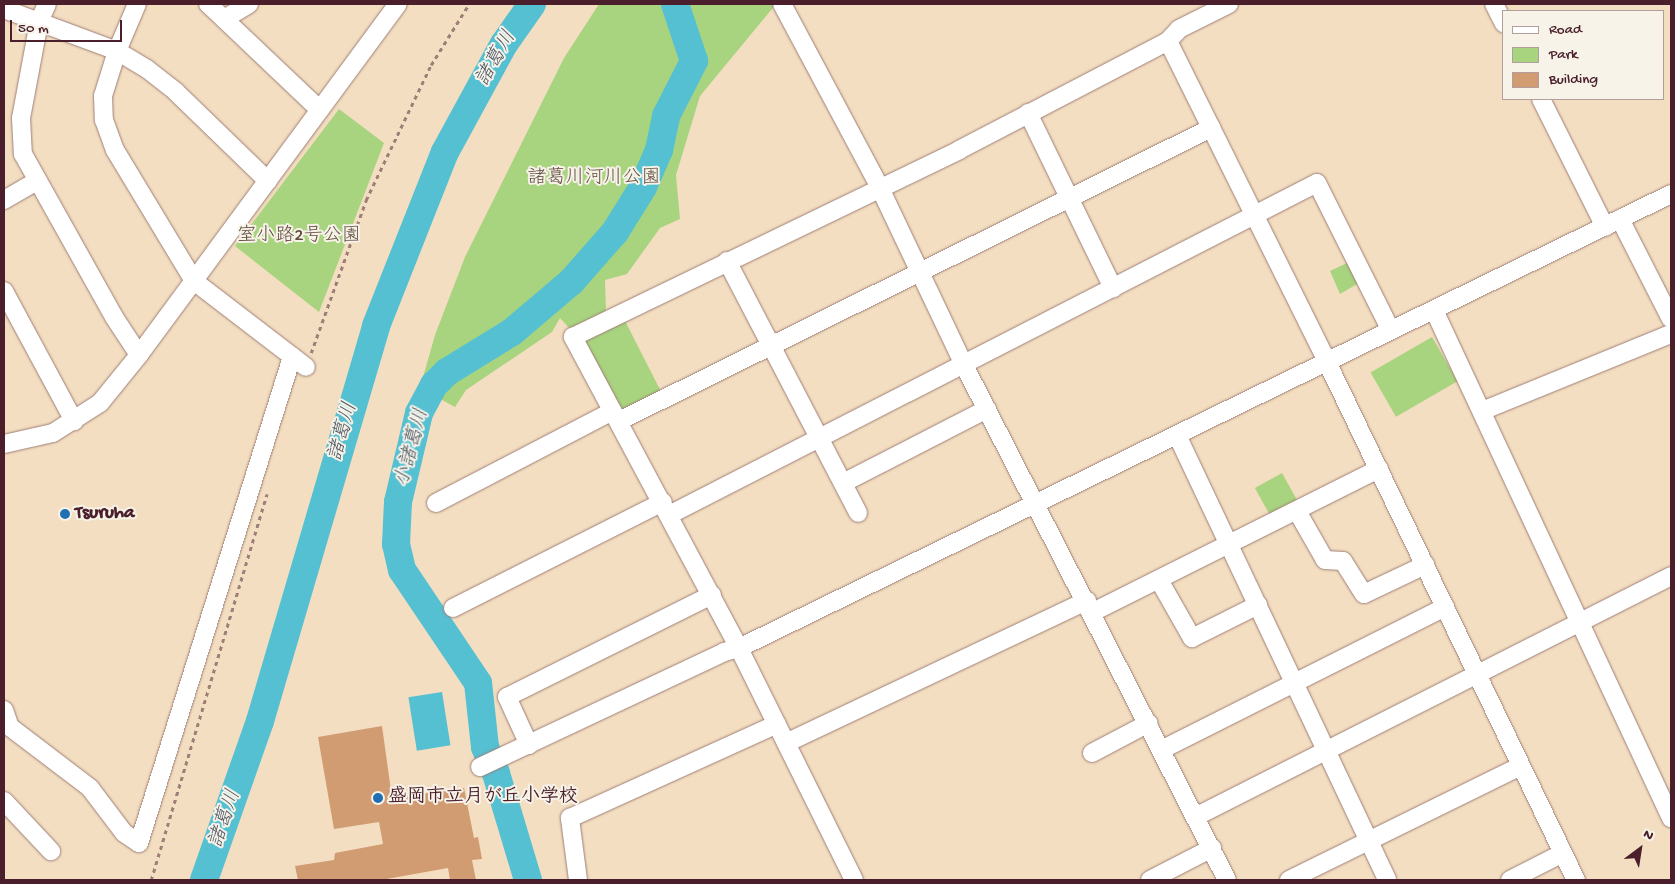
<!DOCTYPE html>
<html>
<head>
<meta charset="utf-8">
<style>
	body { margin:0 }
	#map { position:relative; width:1675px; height:884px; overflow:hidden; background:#f3dec1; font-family:"Gochi Hand","Klee One",sans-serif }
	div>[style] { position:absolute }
	.green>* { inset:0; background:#a8d37f; transform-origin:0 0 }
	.water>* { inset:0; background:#55c0d1; transform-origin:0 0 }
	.river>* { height:28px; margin:-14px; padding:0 14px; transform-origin:14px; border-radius:14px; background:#55c0d1 }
	.building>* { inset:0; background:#d19c71 }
	.path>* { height:2.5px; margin-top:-1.25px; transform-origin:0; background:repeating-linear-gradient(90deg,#9e7e76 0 4px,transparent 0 8px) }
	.roads { filter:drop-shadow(0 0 1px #9e7e76) drop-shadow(0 0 1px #9e7e76) }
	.minor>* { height:18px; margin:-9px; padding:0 9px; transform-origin:9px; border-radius:9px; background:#fff }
	.dots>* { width:14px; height:14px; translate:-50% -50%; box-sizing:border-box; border:2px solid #f7f3e8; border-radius:50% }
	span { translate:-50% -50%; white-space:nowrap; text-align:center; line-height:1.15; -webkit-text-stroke:4px #f7f3e8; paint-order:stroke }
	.park-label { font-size:19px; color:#624c40 }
	.poi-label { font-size:19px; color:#4a1f2b; font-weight:700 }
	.left { translate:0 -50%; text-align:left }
	.water-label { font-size:20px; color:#4e5765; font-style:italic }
	.frame { position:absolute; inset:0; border:5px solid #4a1f2b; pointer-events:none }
	.legend { position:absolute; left:1502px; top:10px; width:162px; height:90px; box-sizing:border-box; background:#f7f3e8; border:1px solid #b29e9c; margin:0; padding:6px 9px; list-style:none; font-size:15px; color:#4a1f2b }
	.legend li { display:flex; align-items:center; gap:10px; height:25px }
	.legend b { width:25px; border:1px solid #b29e9c }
	.north { position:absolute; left:1615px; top:824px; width:50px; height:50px; -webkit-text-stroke:4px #f7f3e8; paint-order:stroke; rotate:31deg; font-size:14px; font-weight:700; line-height:20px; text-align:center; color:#4a1f2b }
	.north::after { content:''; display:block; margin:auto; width:18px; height:22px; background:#4a1f2b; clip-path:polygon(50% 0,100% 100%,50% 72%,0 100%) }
	.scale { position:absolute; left:10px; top:20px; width:112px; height:22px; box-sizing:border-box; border:2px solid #4a1f2b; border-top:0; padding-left:6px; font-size:15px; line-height:18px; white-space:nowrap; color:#4a1f2b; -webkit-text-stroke:4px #f7f3e8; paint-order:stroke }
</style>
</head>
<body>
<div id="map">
	<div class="green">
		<div style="clip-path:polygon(599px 4px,776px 4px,700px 96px,676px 175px,680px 219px,660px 228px,627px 274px,605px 280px,606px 311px,570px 329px,560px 318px,552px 332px,466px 390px,455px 407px,420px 388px,435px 335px,465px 257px,564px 58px)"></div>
		<div style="clip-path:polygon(339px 109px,384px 143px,319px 312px,235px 246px)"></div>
		<div style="clip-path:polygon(1347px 263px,1359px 283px,1340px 294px,1330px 271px)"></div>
		<div style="left:624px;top:319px;width:82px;height:45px;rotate:63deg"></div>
		<div style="left:1432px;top:337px;width:51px;height:71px;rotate:60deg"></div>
		<div style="left:1282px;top:473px;width:35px;height:31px;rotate:61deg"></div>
	</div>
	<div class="water">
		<div style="left:442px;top:692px;width:54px;height:34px;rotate:81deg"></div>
	</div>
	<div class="river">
		<div style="left:204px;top:880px;width:169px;rotate:-70.6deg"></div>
		<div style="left:260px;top:721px;width:412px;rotate:-73.6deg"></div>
		<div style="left:376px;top:326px;width:187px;rotate:-68.4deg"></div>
		<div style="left:445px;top:152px;width:123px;rotate:-61.4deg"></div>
		<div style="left:504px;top:44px;width:49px;rotate:-55deg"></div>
		<div style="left:528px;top:880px;width:112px;rotate:-106.7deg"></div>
		<div style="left:496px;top:773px;width:28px;rotate:-113deg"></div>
		<div style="left:485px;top:747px;width:64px;rotate:-96.2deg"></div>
		<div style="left:478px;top:683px;width:136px;rotate:-123.9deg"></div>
		<div style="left:402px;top:570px;width:27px;rotate:-103deg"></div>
		<div style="left:396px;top:544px;width:42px;rotate:-87.3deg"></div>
		<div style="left:398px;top:502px;width:91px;rotate:-76.7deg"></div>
		<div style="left:419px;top:413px;width:32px;rotate:-62deg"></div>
		<div style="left:434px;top:385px;width:18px;rotate:-45deg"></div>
		<div style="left:447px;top:372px;width:76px;rotate:-31.6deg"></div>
		<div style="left:512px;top:332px;width:77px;rotate:-40.3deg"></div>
		<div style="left:571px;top:282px;width:67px;rotate:-48.7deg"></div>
		<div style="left:615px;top:232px;width:53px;rotate:-58.1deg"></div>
		<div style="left:643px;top:187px;width:40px;rotate:-66.6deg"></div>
		<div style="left:659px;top:150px;width:35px;rotate:-78deg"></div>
		<div style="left:666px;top:116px;width:62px;rotate:-63deg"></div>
		<div style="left:694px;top:61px;width:60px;rotate:-108.4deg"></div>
	</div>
	<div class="building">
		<div style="clip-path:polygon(382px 726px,392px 798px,464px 788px,474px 838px,478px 837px,482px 859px,472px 860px,476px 880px,450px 880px,448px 868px,381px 880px,298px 880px,295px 866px,334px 860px,335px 853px,383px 844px,379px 822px,334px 829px,318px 737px)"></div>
	</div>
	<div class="path">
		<div style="left:311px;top:353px;width:163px;rotate:-70.2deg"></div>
		<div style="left:366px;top:200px;width:150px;rotate:-64.3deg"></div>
		<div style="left:431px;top:65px;width:72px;rotate:-58.1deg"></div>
		<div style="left:151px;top:880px;width:403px;rotate:-73.3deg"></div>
	</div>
	<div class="roads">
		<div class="minor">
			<div style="left:47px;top:4px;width:20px;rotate:114deg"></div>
			<div style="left:39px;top:22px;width:98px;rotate:100.6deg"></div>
			<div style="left:21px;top:118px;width:36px;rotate:87deg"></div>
			<div style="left:23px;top:154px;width:187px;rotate:60.8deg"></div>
			<div style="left:114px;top:317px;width:45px;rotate:56.7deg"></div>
			<div style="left:137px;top:4px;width:51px;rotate:113.1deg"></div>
			<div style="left:117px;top:51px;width:47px;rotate:107.3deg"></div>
			<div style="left:103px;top:96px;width:24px;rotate:88deg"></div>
			<div style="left:104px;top:120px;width:32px;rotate:70deg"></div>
			<div style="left:115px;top:150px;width:153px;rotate:58.9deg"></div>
			<div style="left:194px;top:281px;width:141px;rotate:37.5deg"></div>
			<div style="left:208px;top:4px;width:22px;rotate:43deg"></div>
			<div style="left:249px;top:4px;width:29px;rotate:149deg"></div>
			<div style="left:224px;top:19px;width:132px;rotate:43.5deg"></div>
			<div style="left:782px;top:4px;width:206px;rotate:61.9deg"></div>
			<div style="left:879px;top:186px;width:198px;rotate:64.6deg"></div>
			<div style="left:964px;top:365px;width:578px;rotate:62.95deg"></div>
			<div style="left:1494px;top:4px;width:22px;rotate:63deg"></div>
			<div style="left:4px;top:9px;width:121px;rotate:20.4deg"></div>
			<div style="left:117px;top:51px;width:35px;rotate:31deg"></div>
			<div style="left:147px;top:69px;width:37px;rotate:38deg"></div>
			<div style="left:176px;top:92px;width:128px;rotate:44.1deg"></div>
			<div style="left:1168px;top:41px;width:358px;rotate:63.6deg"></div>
			<div style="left:1327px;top:362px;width:575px;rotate:64.33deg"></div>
			<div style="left:1541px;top:99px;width:143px;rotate:63.4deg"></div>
			<div style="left:1028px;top:113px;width:195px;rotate:64.1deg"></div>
			<div style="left:4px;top:200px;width:38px;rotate:-30deg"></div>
			<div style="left:1620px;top:219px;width:112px;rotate:63deg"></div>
			<div style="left:727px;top:261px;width:284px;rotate:62.5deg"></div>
			<div style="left:4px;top:291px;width:148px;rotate:61.7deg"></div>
			<div style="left:1434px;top:310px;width:561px;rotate:64.99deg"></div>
			<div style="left:1482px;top:411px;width:204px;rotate:-22.2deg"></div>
			<div style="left:619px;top:421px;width:661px;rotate:-26.33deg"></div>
			<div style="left:1177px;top:435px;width:492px;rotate:64.7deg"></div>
			<div style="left:4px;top:444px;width:50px;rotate:-12.7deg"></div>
			<div style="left:53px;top:433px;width:56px;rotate:-32.6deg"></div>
			<div style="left:100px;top:403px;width:62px;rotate:-50.9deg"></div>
			<div style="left:139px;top:355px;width:436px;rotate:-53.6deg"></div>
			<div style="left:843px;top:483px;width:162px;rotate:-27.2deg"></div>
			<div style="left:436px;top:503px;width:199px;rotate:-27.5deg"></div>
			<div style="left:1297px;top:511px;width:56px;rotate:60.3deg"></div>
			<div style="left:1325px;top:560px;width:18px;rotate:3deg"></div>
			<div style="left:1343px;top:561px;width:39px;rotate:58deg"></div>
			<div style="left:1364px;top:594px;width:68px;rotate:-25.4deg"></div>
			<div style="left:669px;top:515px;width:728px;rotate:-27.13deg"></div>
			<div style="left:1317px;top:183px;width:165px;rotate:63.4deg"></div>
			<div style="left:1159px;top:580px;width:67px;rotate:60.4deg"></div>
			<div style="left:1192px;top:638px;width:74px;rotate:-26.6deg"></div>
			<div style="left:453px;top:608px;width:235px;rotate:-26.8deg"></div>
			<div style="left:1093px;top:612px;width:320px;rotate:-26.6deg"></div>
			<div style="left:4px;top:710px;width:18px;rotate:71deg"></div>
			<div style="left:10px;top:727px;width:101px;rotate:37.3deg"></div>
			<div style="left:90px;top:788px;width:56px;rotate:52.9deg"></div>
			<div style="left:124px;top:833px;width:18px;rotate:34deg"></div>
			<div style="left:139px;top:843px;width:510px;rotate:-72.53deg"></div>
			<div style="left:786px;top:743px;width:333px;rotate:-25.3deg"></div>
			<div style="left:529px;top:745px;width:53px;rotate:-114.6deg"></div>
			<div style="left:507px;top:697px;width:229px;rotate:-26.5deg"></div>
			<div style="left:1163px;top:749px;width:316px;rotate:-26.7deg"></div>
			<div style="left:1092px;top:753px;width:64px;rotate:-27.8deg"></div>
			<div style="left:480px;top:767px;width:270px;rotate:-25.2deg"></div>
			<div style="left:724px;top:652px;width:16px;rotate:-15deg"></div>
			<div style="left:739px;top:648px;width:1037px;rotate:-25.97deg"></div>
			<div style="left:4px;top:801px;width:69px;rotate:46.8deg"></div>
			<div style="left:1197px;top:816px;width:531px;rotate:-26.85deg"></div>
			<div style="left:578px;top:880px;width:63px;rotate:-97.4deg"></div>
			<div style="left:570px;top:818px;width:227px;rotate:-24.4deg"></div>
			<div style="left:854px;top:880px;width:259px;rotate:-116.4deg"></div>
			<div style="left:739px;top:648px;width:353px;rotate:-118.1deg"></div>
			<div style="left:573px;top:337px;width:429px;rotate:-25.8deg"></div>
			<div style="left:959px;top:150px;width:236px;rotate:-27.5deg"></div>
			<div style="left:1168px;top:41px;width:16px;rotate:-47deg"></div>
			<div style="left:1179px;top:29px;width:56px;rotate:-26.6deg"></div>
			<div style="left:1150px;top:880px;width:70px;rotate:-27.3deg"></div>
			<div style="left:1289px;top:880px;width:258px;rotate:-26.2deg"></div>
			<div style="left:1510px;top:880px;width:59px;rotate:-27deg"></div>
		</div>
	</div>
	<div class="dots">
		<div style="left:65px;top:514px;background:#1f6fb2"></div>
		<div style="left:378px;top:798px;background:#1f6fb2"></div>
	</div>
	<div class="park-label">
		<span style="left:594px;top:179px">諸葛川河川公園</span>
		<span style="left:299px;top:237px">室小路2号公園</span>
	</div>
	<div class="poi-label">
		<span class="left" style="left:75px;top:514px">Tsuruha</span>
		<span class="left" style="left:388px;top:798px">盛岡市立月が丘小学校</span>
	</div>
	<div class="water-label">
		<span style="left:497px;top:59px;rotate:-60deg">諸葛川</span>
		<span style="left:344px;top:432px;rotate:-74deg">諸葛川</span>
		<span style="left:413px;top:448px;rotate:-75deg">小諸葛川</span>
		<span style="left:226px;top:819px;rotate:-71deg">諸葛川</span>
	</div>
	<div class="frame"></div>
	<ul class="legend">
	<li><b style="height:6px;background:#fff"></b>Road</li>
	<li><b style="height:14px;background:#a8d37f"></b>Park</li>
	<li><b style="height:14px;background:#d19c71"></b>Building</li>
	</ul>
	<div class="north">N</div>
	<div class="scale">50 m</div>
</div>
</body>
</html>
